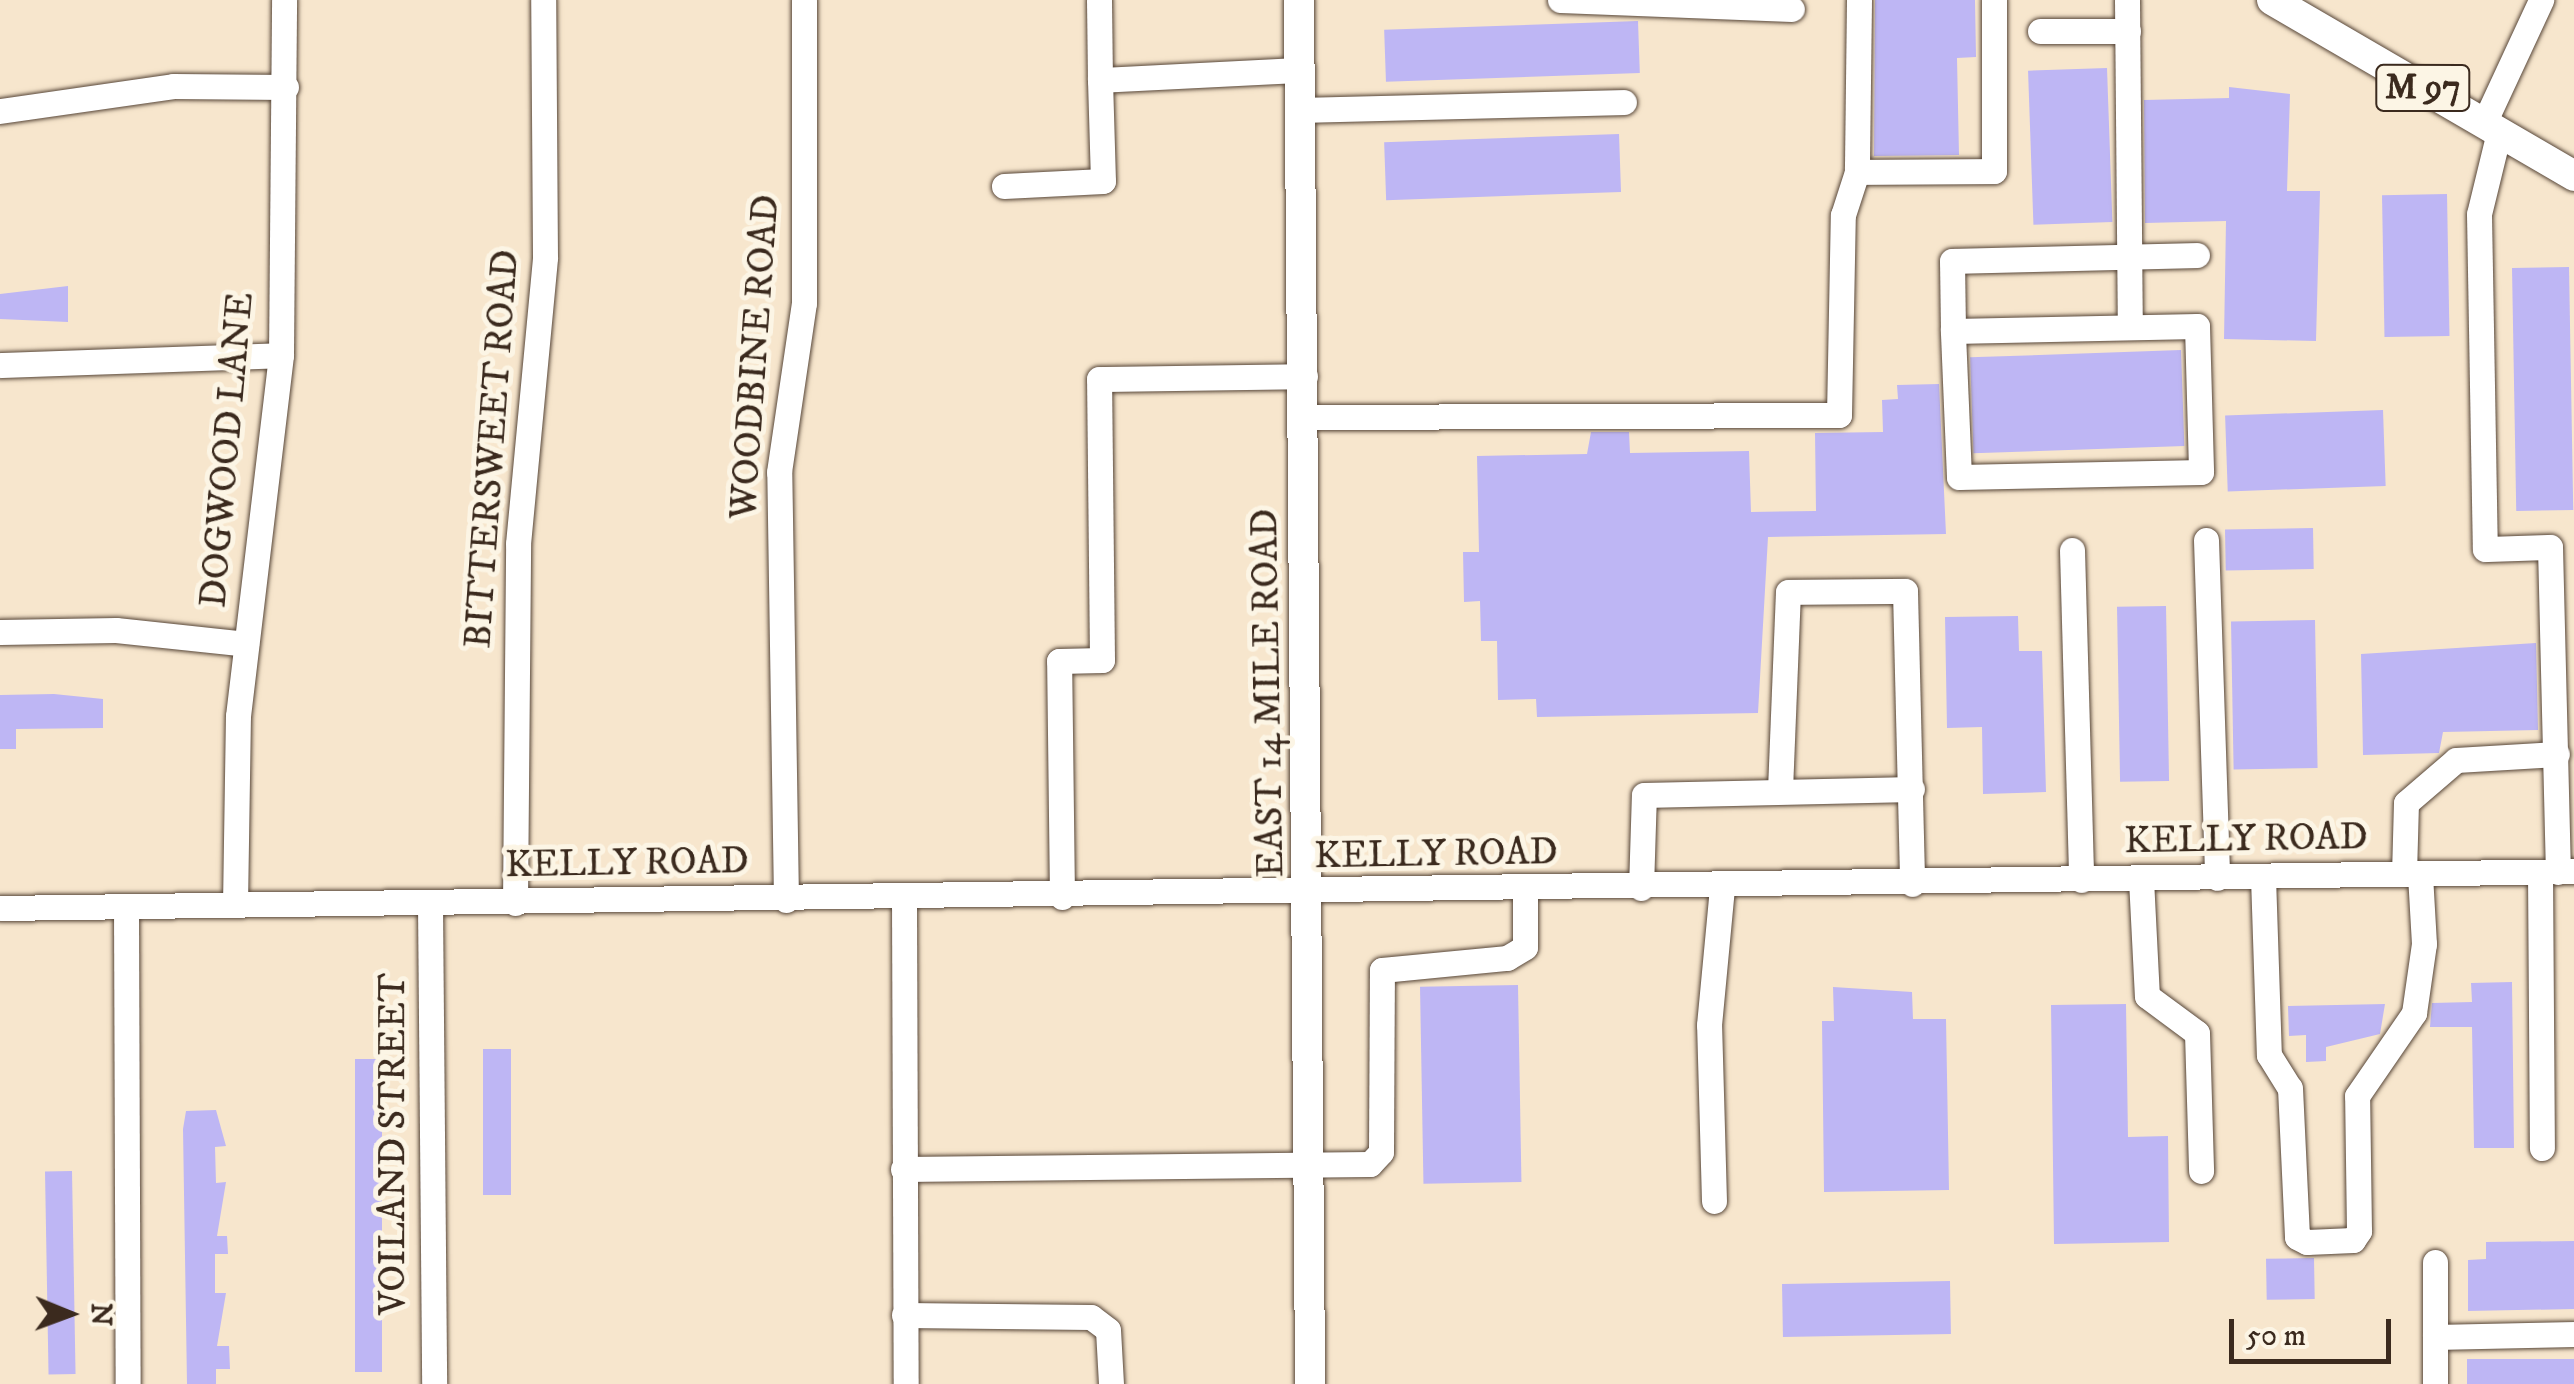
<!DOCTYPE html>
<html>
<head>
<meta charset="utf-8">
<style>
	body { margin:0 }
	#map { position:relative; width:2574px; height:1384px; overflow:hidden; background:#f7e6cd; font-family:"IM FELL DW Pica",serif }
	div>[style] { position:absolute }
	.building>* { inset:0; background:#beb6f4; transform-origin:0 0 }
	.roads { filter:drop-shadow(0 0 2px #574638) drop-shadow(0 0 2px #574638) }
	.minor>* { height:25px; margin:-12.5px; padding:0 12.5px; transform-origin:12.5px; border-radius:12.5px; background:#fff }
	.major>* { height:30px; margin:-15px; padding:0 15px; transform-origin:15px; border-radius:15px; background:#fff }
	span { translate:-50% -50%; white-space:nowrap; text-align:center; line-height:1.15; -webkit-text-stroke:10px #fcf5e5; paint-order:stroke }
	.shield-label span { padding:2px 8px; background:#fcf5e5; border:2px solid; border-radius:8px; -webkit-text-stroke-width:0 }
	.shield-label { font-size:35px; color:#3b2a1e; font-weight:700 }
	.street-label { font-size:38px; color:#3b2a1e }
	.north { position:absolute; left:20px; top:1264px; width:100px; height:100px; -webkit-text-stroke:8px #fcf5e5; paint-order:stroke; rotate:91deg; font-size:28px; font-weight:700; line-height:40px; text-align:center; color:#3b2a1e }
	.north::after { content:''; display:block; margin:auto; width:35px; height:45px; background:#3b2a1e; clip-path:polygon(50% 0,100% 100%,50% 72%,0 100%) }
	.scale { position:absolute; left:2229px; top:1319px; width:162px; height:45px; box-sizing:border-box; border:5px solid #3b2a1e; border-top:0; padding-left:12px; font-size:30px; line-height:35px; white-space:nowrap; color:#3b2a1e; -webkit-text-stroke:8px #fcf5e5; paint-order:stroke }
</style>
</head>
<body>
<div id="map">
	<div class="building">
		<div style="clip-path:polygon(1875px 0,1975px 0,1976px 57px,1957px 58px,1959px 155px,1874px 156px)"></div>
		<div style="left:1638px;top:21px;width:52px;height:254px;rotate:88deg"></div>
		<div style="left:2107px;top:68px;width:154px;height:79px;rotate:88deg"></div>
		<div style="clip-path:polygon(2229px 87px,2290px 94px,2287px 191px,2320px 191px,2316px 341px,2224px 339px,2226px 221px,2145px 223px,2144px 100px,2229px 98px)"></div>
		<div style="left:1619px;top:134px;width:58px;height:235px;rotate:88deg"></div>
		<div style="left:2447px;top:194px;width:142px;height:65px;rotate:89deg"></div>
		<div style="left:2569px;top:267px;width:243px;height:57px;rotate:89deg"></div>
		<div style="clip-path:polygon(68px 286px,68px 322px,0 319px,0 294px)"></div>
		<div style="left:2181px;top:350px;width:96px;height:211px;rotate:88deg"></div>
		<div style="clip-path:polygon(1939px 384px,1946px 534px,1768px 537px,1758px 713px,1537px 717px,1536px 699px,1498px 700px,1497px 641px,1481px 641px,1480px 601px,1464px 602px,1463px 552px,1479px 552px,1477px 456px,1587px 454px,1591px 432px,1629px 432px,1630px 453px,1749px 451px,1751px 512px,1816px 511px,1815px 433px,1883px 432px,1882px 400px,1898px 399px,1897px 385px)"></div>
		<div style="left:2383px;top:410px;width:76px;height:158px;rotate:88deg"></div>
		<div style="left:2313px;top:528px;width:41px;height:88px;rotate:89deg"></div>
		<div style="left:2166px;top:606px;width:175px;height:49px;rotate:89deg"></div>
		<div style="clip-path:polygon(2018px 616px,2019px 651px,2042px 651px,2046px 792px,1983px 794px,1982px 727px,1947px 728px,1945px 617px)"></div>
		<div style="left:2315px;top:620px;width:148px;height:84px;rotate:89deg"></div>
		<div style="clip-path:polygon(2536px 643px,2538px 730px,2443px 732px,2439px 753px,2363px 755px,2361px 654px)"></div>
		<div style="clip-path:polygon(54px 694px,103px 699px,103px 728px,16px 729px,16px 749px,0 749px,0 695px)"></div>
		<div style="clip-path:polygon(2512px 982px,2514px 1148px,2474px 1148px,2472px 1027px,2430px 1027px,2432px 1003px,2472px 1002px,2471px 983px)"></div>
		<div style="left:1518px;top:985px;width:197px;height:98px;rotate:89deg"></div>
		<div style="clip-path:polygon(1833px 987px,1912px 992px,1913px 1019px,1946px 1019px,1949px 1190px,1824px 1192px,1822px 1021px,1834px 1021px)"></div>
		<div style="clip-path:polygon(2126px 1004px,2128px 1137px,2168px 1136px,2169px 1242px,2054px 1244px,2051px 1005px)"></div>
		<div style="clip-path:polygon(2385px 1004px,2380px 1034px,2326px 1047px,2326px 1061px,2306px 1062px,2306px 1035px,2289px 1036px,2288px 1006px)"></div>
		<div style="left:483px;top:1049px;width:28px;height:146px"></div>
		<div style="left:355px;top:1059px;width:27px;height:313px"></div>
		<div style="clip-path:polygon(216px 1110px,226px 1146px,215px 1147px,216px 1183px,226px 1182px,217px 1236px,227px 1236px,228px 1254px,215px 1254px,215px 1293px,226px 1293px,217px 1346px,229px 1346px,230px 1369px,216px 1369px,216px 1384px,187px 1384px,183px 1129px,186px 1111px)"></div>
		<div style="left:72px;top:1171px;width:203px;height:27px;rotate:89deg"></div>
		<div style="clip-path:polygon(2574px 1241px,2574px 1309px,2468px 1311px,2468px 1260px,2486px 1259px,2486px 1242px)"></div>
		<div style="left:2314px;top:1258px;width:41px;height:48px;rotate:89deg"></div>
		<div style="left:1950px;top:1281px;width:53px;height:168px;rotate:89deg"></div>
		<div style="left:2574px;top:1359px;width:25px;height:107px;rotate:90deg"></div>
	</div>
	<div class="roads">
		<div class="minor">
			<div style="left:1099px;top:0;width:80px;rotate:89.3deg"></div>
			<div style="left:1100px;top:80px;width:200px;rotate:-2.9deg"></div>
			<div style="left:1560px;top:0;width:232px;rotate:2.2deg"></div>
			<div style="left:1859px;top:0;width:172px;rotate:90.7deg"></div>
			<div style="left:1857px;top:172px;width:137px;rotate:-0.4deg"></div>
			<div style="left:1994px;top:171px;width:171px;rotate:-90deg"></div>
			<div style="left:2127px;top:0;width:327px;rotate:89.5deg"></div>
			<div style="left:2040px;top:31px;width:88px"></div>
			<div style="left:1301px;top:110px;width:323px;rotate:-1.4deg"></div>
			<div style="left:0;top:111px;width:175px;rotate:-8.2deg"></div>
			<div style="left:173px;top:86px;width:113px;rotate:0.5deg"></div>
			<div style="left:2484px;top:123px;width:136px;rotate:-65.1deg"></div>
			<div style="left:2499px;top:132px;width:84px;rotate:103.7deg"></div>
			<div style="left:2479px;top:214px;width:335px;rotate:89deg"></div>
			<div style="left:2485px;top:549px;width:65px;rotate:-1.8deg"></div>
			<div style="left:2550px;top:547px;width:325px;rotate:88.6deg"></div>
			<div style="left:1004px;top:186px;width:99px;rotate:-2.9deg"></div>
			<div style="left:1103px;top:181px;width:101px;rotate:-91.7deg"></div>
			<div style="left:2197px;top:326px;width:146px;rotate:88.4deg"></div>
			<div style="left:2201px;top:472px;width:242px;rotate:178.8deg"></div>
			<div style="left:1959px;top:477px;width:146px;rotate:-92.4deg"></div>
			<div style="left:1953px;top:331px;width:244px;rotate:-1.2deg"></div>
			<div style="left:1953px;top:331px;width:70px;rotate:-90.8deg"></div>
			<div style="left:1952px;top:261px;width:245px;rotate:-1.4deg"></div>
			<div style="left:0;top:365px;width:281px;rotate:-2deg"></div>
			<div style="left:1305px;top:417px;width:534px;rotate:-0.21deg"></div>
			<div style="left:1839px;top:415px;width:200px;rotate:-88.9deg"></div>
			<div style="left:1843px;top:215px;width:45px;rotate:-72deg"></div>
			<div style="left:2206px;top:540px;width:338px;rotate:88.1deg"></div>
			<div style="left:2072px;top:550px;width:330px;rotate:88.4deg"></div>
			<div style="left:0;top:632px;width:116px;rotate:-1deg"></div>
			<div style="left:116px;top:630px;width:131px;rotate:6.1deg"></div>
			<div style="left:1780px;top:790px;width:198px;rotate:-87.7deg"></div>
			<div style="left:1788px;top:592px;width:117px;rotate:-0.5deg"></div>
			<div style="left:1905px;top:591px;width:293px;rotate:88.6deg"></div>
			<div style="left:2540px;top:872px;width:276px;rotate:89.6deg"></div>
			<div style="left:2404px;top:874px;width:71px;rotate:-88.4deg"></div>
			<div style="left:2406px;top:803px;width:66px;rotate:-40.7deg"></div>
			<div style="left:2456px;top:760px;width:101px;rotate:-3.4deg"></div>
			<div style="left:2263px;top:877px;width:178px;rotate:88.1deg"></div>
			<div style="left:2269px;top:1055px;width:39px;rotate:58deg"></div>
			<div style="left:2290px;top:1088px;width:149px;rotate:87.3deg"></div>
			<div style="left:2297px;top:1237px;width:11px;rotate:27deg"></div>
			<div style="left:2307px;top:1242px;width:46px;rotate:-2.5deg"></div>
			<div style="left:2353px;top:1240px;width:11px;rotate:-56deg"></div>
			<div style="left:2359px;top:1231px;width:135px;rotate:-90.8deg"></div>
			<div style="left:2357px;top:1096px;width:101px;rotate:-55.5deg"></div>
			<div style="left:2414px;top:1013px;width:70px;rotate:-81.8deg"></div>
			<div style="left:2424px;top:944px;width:70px;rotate:-93.3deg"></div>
			<div style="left:2141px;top:879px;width:117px;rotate:87.1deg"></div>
			<div style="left:2147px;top:996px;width:62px;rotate:36.5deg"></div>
			<div style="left:2197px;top:1033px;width:138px;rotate:88.3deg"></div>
			<div style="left:1641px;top:888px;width:93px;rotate:-88.2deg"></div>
			<div style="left:1644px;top:795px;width:268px;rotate:-1.3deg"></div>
			<div style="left:1062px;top:897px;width:236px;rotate:-90.7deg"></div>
			<div style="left:1059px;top:661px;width:43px;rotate:-1.3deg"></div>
			<div style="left:1102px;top:660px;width:281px;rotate:-90.6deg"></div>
			<div style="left:1099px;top:379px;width:206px;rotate:-0.8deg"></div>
			<div style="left:904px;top:899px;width:485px;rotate:89.8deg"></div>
			<div style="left:786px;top:900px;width:428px;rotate:-90.9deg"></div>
			<div style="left:779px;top:472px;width:171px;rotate:-81.6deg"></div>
			<div style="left:804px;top:303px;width:303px;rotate:-90deg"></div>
			<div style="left:515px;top:903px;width:359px;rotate:-89.5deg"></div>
			<div style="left:518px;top:544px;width:288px;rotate:-84.6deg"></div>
			<div style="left:545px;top:257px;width:257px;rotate:-90.4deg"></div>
			<div style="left:430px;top:904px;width:480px;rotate:89.5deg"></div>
			<div style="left:235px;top:905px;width:189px;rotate:-89.1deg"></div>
			<div style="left:238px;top:716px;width:364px;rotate:-83.2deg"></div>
			<div style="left:281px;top:355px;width:355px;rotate:-89.5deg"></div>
			<div style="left:126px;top:907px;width:477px;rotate:89.8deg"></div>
			<div style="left:0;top:908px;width:2574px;rotate:-0.82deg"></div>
			<div style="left:903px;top:1169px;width:467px;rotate:-0.6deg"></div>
			<div style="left:1370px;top:1164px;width:16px;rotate:-47deg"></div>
			<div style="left:1381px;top:1152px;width:182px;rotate:-89.7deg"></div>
			<div style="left:1382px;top:970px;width:126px;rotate:-5.5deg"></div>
			<div style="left:1507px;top:958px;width:21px;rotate:-31deg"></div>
			<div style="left:1525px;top:947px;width:56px;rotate:-90deg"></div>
			<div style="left:1714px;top:1201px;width:176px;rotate:-91.6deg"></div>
			<div style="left:1709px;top:1025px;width:139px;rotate:-84.6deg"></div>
			<div style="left:2435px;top:1262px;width:75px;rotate:90deg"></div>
			<div style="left:904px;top:1315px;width:187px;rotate:0.6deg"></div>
			<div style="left:1091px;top:1317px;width:21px;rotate:37deg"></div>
			<div style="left:1108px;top:1330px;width:54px;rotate:86.8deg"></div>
			<div style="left:2435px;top:1384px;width:47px;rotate:-90deg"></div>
			<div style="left:2435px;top:1337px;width:139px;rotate:-1.2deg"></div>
		</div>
		<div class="major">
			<div style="left:1299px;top:0;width:1384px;rotate:89.54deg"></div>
			<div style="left:2272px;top:0;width:350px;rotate:30.2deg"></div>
		</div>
	</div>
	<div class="shield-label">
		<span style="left:2423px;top:88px">M 97</span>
	</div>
	<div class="street-label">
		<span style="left:756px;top:357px;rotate:-86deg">WOODBINE ROAD</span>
		<span style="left:493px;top:449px;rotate:-86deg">BITTERSWEET ROAD</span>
		<span style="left:228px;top:450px;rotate:-85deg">DOGWOOD LANE</span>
		<span style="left:1269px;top:693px;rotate:-91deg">EAST 14 MILE ROAD</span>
		<span style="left:2246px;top:840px;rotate:-1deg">KELLY ROAD</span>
		<span style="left:1436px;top:855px;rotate:-1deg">KELLY ROAD</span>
		<span style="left:627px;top:864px;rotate:-1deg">KELLY ROAD</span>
		<span style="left:394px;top:1144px;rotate:-90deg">VOILAND STREET</span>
	</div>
	<div class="north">N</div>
	<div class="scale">50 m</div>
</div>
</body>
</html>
